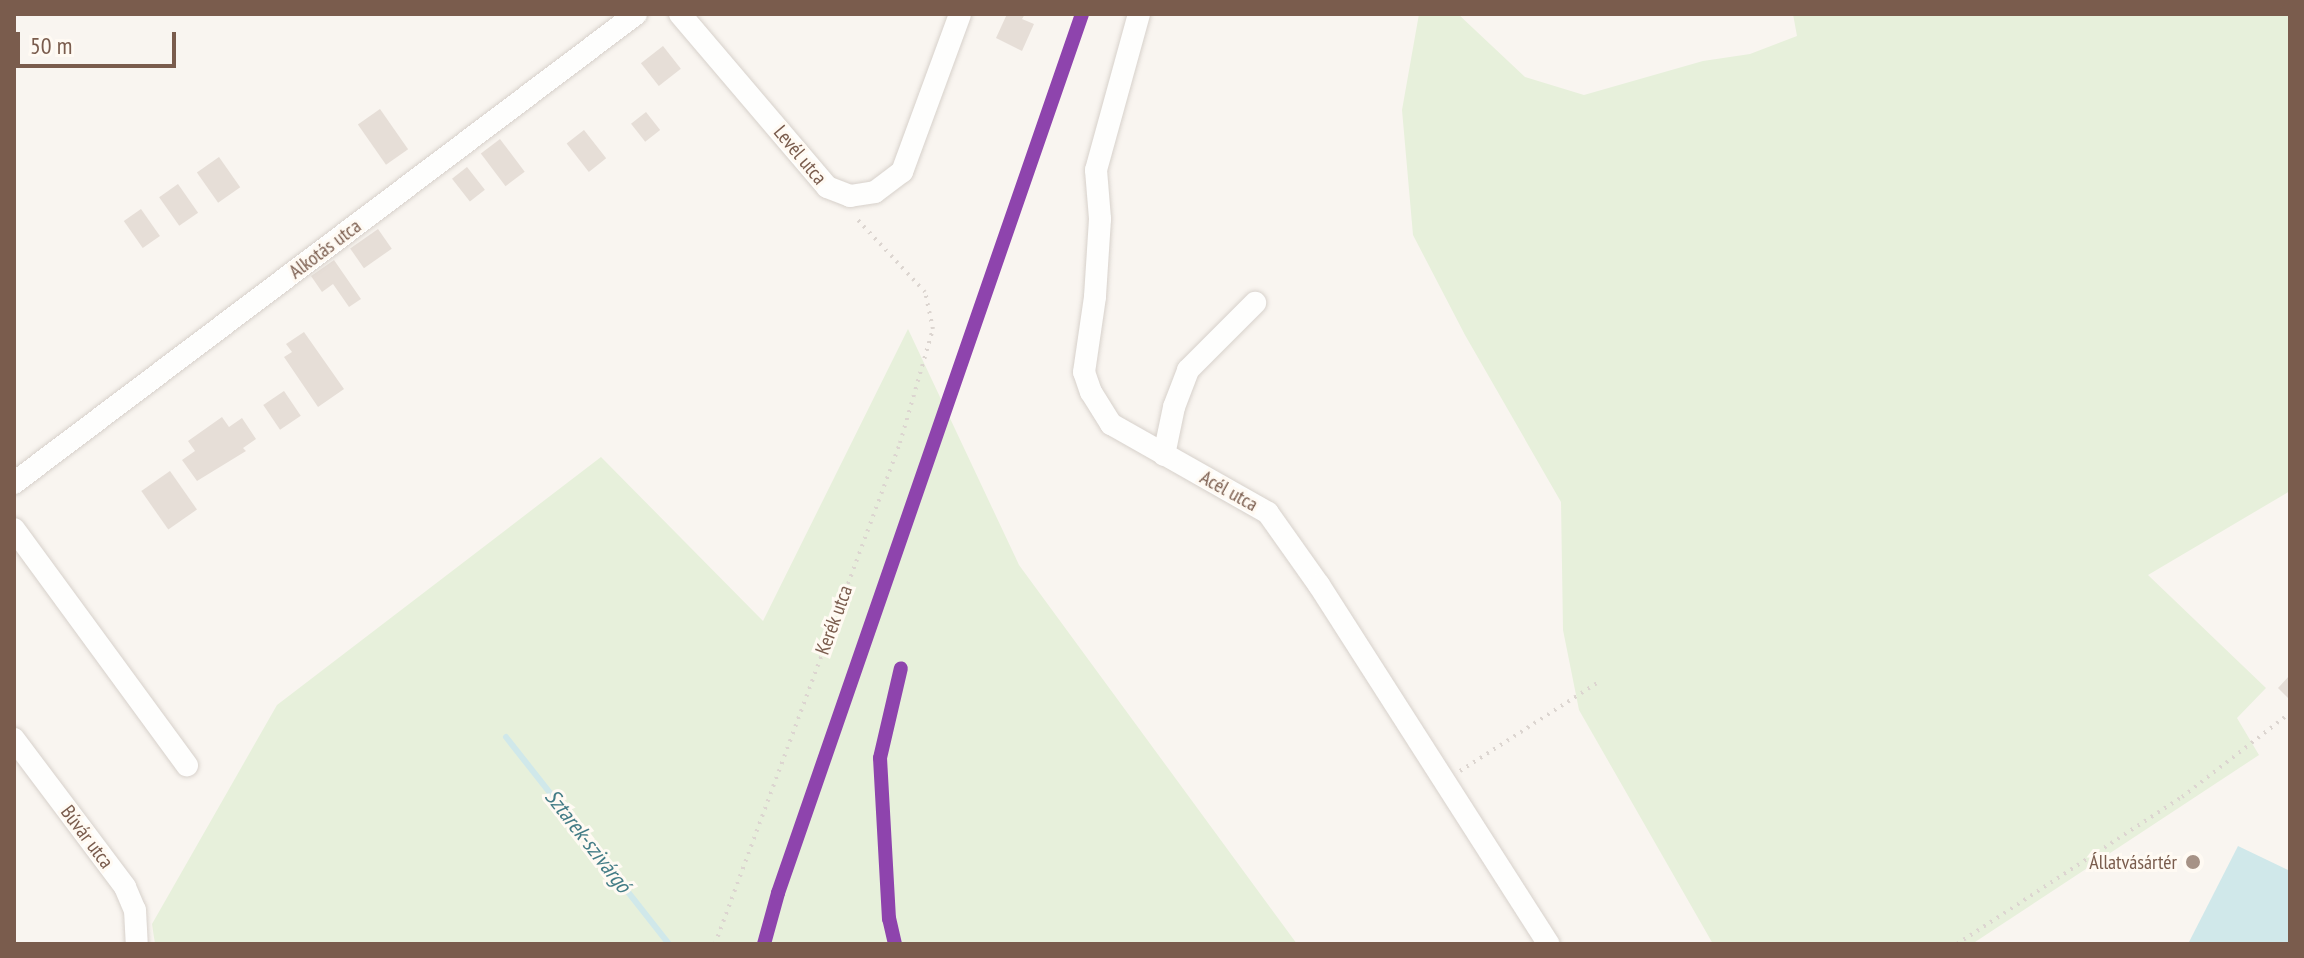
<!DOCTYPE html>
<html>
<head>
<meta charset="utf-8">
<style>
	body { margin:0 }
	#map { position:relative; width:2304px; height:958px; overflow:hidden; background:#f9f5f0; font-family:"PT Sans Narrow",sans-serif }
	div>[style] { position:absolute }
	.green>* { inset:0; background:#e7f0db }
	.water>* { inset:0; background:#d0e8ea }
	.stream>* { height:6px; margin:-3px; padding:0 3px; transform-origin:3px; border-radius:3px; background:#d0e8ea }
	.building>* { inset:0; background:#e6ded7; transform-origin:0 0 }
	.path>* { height:4px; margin-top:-2px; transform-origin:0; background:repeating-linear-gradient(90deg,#dcd5d0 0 2px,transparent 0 8px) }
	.roads { filter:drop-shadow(0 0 2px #d7d1cb) drop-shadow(0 0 2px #d7d1cb) }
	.minor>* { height:22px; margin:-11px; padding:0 11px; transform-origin:11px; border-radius:11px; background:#fefefd }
	.rail-1>* { height:14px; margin:-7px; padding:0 7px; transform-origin:7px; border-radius:7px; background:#8e44ad }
	.dots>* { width:22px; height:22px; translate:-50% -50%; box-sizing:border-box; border:4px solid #fffaf3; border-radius:50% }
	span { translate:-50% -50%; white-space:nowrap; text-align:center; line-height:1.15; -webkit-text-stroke:6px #fffaf3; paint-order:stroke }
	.street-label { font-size:20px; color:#7a5c4d }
	.poi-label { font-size:20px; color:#7a5c4d }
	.right { translate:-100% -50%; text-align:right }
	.water-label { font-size:22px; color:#437c86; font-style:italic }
	.frame { position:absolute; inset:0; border:16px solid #7a5c4d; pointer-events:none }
	.scale { position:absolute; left:16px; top:32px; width:160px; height:36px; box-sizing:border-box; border:4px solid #7a5c4d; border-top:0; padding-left:10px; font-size:24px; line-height:28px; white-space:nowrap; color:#7a5c4d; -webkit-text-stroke:6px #fffaf3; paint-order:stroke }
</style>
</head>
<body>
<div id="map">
	<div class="green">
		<div style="clip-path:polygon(1419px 14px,1458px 14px,1525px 77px,1584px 95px,1703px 61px,1750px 54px,1797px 36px,1793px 14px,2290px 14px,2290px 491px,2148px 575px,2266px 688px,2237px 718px,2259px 755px,1972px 944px,1713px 944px,1579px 710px,1563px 630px,1561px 502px,1465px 335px,1413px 235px,1402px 110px)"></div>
		<div style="clip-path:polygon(908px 329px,1019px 565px,1297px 944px,155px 944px,152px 924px,277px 705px,601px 457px,763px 621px)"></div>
	</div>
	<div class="water">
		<div style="clip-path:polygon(2238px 846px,2290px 871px,2290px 944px,2188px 944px)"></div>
	</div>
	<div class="stream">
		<div style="left:506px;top:737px;width:263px;rotate:51.8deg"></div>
	</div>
	<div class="building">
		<div style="clip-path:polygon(1007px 14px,1025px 14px,1022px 19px,1034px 24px,1022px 51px,996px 38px)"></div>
		<div style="left:663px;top:46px;width:29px;height:28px;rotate:52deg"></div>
		<div style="left:380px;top:109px;width:49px;height:27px;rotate:55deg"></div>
		<div style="left:646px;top:112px;width:23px;height:19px;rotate:52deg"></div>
		<div style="left:584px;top:130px;width:36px;height:22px;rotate:52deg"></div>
		<div style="left:500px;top:139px;width:41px;height:24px;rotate:53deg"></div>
		<div style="left:219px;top:157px;width:37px;height:27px;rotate:55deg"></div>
		<div style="left:467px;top:167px;width:29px;height:19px;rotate:52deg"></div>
		<div style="left:178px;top:184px;width:35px;height:23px;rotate:55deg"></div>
		<div style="left:141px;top:209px;width:33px;height:21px;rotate:55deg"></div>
		<div style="left:378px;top:229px;width:24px;height:34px;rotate:55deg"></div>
		<div style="clip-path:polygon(334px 260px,361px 299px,349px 307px,333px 284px,322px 292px,311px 276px)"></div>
		<div style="clip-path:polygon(304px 332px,344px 389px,318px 407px,284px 357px,292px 352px,286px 344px)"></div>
		<div style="left:284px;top:391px;width:30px;height:25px;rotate:56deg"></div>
		<div style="clip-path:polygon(222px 417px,229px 427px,242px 418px,256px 439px,243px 448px,246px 451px,197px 481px,182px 460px,195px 451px,188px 441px)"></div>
		<div style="left:170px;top:471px;width:47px;height:35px;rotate:55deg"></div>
		<div style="clip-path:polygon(2290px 675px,2290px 700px,2278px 688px)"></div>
	</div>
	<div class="path">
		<div style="left:1460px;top:771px;width:163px;rotate:-32.7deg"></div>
		<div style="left:715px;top:944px;width:534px;rotate:-69.73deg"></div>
		<div style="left:900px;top:443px;width:119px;rotate:-73.9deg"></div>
		<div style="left:933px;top:329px;width:38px;rotate:-102deg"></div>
		<div style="left:925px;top:292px;width:101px;rotate:-133deg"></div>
		<div style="left:1957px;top:944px;width:269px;rotate:-33.2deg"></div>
		<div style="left:2182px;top:797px;width:137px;rotate:-37.9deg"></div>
	</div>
	<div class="roads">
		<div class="minor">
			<div style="left:680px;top:14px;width:227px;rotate:49.6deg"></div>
			<div style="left:827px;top:187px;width:25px;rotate:21deg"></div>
			<div style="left:850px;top:196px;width:25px;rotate:-9deg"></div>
			<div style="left:875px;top:192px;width:34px;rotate:-37deg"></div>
			<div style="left:902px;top:172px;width:168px;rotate:-69.8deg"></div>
			<div style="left:1139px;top:14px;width:162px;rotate:105.4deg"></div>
			<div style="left:1096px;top:170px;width:49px;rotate:85.3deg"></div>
			<div style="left:1100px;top:219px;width:78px;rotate:93.7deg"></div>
			<div style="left:1095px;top:297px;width:76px;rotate:98.3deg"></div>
			<div style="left:1084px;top:372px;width:21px;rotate:71deg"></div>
			<div style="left:1091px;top:392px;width:38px;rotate:58deg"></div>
			<div style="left:1111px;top:424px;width:180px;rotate:29.5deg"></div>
			<div style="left:1268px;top:513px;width:88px;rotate:54.7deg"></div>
			<div style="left:1319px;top:585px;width:426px;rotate:57.4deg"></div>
			<div style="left:1164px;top:455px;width:49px;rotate:-78.2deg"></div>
			<div style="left:1174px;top:407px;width:40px;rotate:-69deg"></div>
			<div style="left:1188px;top:370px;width:95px;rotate:-45deg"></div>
			<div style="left:14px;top:483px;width:779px;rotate:-37.02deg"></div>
			<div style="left:14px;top:529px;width:293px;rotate:53.8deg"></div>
			<div style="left:14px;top:739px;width:185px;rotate:53.1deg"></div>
			<div style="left:125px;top:887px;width:25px;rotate:67deg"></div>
			<div style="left:135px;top:910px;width:34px;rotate:87deg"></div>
		</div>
	</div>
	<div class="rail-1">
		<div style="left:764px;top:944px;width:53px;rotate:-74.6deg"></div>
		<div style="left:778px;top:893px;width:930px;rotate:-70.92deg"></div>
		<div style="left:895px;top:944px;width:26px;rotate:-103deg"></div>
		<div style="left:889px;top:919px;width:161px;rotate:-93.2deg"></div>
		<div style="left:880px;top:758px;width:92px;rotate:-76.9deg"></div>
	</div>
	<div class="dots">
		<div style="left:2193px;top:862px;background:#a69286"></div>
	</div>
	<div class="street-label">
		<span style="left:800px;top:155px;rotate:50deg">Levél utca</span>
		<span style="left:325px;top:249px;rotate:-37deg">Alkotás utca</span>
		<span style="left:1229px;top:491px;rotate:29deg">Acél utca</span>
		<span style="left:834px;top:620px;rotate:-70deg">Kerék utca</span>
		<span style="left:87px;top:837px;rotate:53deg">Búvár utca</span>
	</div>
	<div class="poi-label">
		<span class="right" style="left:2177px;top:862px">Állatvásártér</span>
	</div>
	<div class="water-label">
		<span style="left:588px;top:841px;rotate:52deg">Sztarek-szivárgó</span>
	</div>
	<div class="frame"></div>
	<div class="scale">50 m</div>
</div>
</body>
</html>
